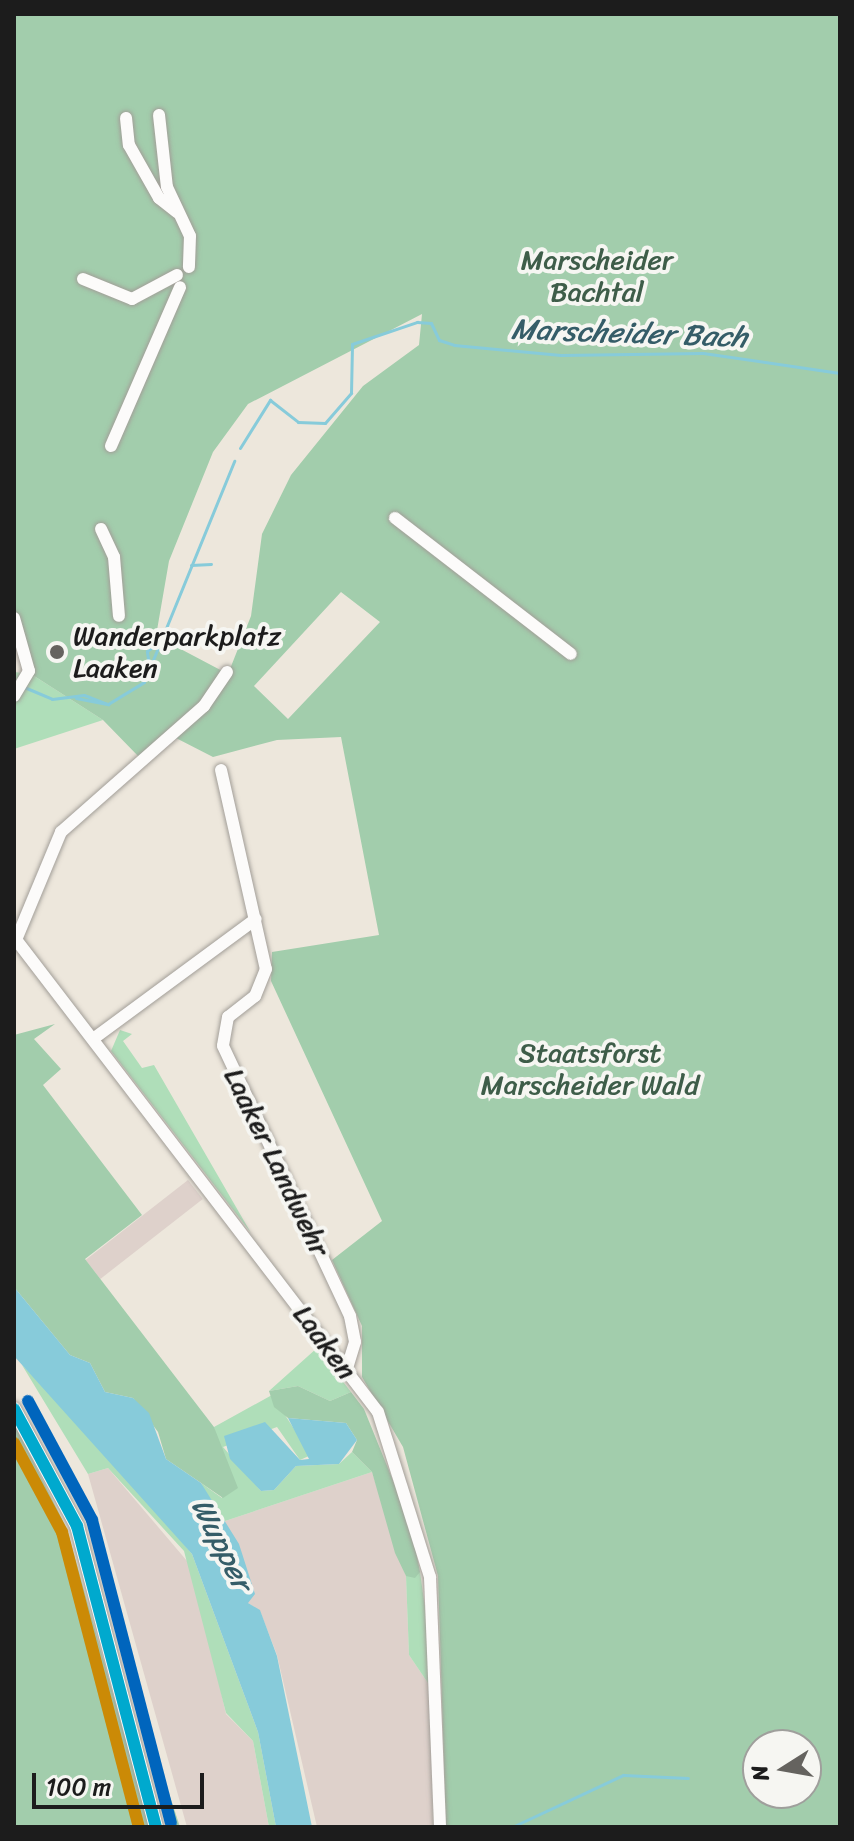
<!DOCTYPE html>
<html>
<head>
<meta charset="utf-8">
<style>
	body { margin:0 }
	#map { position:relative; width:854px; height:1841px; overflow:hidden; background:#ede7dc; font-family:Sriracha,sans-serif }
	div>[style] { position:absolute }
	.industrial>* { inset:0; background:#ded1cb; transform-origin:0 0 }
	.green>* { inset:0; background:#afdeb9 }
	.forest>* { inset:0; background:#a2cdac }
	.water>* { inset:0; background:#87cbda }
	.stream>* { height:3px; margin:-1.5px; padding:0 1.5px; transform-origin:1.5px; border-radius:1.5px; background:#87cbda }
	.roads { filter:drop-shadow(0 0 2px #a29e98) drop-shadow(0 0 2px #a29e98) }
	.minor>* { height:12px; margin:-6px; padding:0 6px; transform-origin:6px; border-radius:6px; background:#fcfbfa }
	.major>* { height:14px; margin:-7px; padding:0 7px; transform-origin:7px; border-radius:7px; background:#fcfbfa }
	.bus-1>* { height:12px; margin:-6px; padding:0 6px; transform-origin:6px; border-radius:6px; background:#00a9ce }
	.bus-2>* { height:12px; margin:-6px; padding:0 6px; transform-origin:6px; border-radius:6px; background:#cb8a06 }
	.bus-3>* { height:12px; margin:-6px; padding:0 6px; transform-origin:6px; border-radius:6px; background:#0065bd }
	.dots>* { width:22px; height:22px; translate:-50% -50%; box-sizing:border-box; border:4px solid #f6f6f2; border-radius:50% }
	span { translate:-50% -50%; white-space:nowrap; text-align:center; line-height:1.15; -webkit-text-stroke:8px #f6f6f2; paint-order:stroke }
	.park-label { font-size:28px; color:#3e5d49 }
	.poi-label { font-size:28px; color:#1c1c1c }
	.left { translate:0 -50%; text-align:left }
	.street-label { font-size:28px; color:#1c1c1c }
	.water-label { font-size:30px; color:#355d68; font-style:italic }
	.frame { position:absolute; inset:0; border:16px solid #1c1c1c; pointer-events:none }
	.north { position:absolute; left:742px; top:1729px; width:80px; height:80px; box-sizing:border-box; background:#f6f6f2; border:2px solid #9f9f9c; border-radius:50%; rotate:259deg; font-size:22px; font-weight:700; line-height:32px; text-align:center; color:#1c1c1c }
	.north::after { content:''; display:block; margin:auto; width:28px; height:36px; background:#65635f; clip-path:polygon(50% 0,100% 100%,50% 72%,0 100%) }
	.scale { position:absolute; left:32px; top:1773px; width:172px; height:36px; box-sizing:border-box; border:4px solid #1c1c1c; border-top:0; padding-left:10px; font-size:24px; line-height:28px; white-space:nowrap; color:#1c1c1c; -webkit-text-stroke:6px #f6f6f2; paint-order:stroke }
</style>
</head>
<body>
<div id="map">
	<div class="industrial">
		<div style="left:188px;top:1180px;width:24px;height:130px;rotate:52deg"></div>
		<div style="clip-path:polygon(108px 1468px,193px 1568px,226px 1714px,253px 1741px,269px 1827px,187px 1827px,88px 1474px)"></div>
		<div style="clip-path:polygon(372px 1472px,406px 1576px,409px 1655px,430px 1686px,433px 1827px,317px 1827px,277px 1655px,260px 1611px,248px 1603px,239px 1545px,219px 1523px)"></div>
	</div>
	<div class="green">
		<div style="clip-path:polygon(14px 672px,31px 674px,103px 720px,14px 749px)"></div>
		<div style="clip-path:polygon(120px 1030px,132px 1034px,123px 1041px,142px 1068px,154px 1065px,251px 1233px,111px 1051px)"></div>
		<div style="clip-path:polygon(317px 1348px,351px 1392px,330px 1401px,298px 1386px,269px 1391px)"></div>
		<div style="clip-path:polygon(22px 1365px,118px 1464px,192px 1554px,258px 1732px,276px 1827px,269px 1827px,253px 1741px,226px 1713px,184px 1551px,108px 1468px,88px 1474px)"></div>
		<div style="clip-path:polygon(272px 1395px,311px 1455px,300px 1460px,277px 1427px,223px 1447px,261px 1491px,274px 1490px,296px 1466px,339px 1464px,352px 1452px,372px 1472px,219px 1523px,201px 1483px,222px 1498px,214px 1427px)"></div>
		<div style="clip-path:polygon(420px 1572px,425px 1608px,430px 1686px,409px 1655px,406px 1576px)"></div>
	</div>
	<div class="forest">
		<div style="clip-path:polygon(evenodd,14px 14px,840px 14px,840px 1827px,446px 1827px,438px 1576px,403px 1447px,362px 1377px,362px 1326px,332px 1260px,382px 1221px,271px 981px,272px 952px,379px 935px,341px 737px,277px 740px,213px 757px,174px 737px,139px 757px,103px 720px,31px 674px,14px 619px,14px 14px,422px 314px,419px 345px,363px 386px,291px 475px,262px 534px,251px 616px,228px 674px,156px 636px,169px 561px,213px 452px,248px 404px,422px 314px,14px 14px,341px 592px,380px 622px,288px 719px,254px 686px,341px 592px,14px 14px,758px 1745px,806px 1745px,806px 1793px,758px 1793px,758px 1745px)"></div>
		<div style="clip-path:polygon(55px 1024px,34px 1039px,61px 1069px,43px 1085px,142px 1215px,85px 1259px,214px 1427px,238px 1488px,223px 1498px,166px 1459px,158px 1432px,133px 1398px,105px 1392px,90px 1363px,70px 1355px,14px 1287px,14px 1035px)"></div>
		<div style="clip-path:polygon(298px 1386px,330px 1401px,351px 1392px,364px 1409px,411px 1525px,420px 1572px,415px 1578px,406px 1576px,395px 1553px,372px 1472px,352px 1452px,357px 1440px,346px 1423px,288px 1418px,274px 1407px,269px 1391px)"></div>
		<div style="clip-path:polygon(14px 1423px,67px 1529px,150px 1827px,14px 1827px)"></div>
		<div style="clip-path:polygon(164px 1778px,180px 1827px,171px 1827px)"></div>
	</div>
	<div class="water">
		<div style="clip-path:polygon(14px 1287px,70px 1355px,90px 1363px,105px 1392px,133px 1398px,149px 1413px,166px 1459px,201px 1483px,239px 1544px,255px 1594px,248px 1603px,260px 1610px,277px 1656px,312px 1827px,276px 1827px,258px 1732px,192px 1554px,14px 1356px)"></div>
		<div style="clip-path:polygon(288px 1418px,346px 1423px,357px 1440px,339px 1464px,296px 1466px,274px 1490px,261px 1491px,230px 1459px,224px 1436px,265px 1422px,300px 1460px,309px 1459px)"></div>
	</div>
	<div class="stream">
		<div style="left:240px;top:448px;width:57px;rotate:-58deg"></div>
		<div style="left:270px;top:400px;width:36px;rotate:38deg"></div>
		<div style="left:298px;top:422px;width:27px;rotate:2deg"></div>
		<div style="left:325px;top:423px;width:40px;rotate:-49deg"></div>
		<div style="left:351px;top:393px;width:49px;rotate:-88.8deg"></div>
		<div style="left:352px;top:344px;width:69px;rotate:-18.7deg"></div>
		<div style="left:417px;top:322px;width:14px;rotate:4deg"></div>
		<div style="left:431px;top:323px;width:19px;rotate:65deg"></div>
		<div style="left:439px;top:340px;width:16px;rotate:18deg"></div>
		<div style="left:454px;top:345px;width:107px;rotate:5.3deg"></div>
		<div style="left:561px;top:355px;width:142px;rotate:-0.8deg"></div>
		<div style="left:703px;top:353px;width:138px;rotate:8.3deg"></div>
		<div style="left:191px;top:565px;width:20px;rotate:-3deg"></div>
		<div style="left:150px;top:671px;width:20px;rotate:-99deg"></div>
		<div style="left:147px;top:651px;width:15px;rotate:-37deg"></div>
		<div style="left:24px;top:687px;width:30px;rotate:23deg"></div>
		<div style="left:52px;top:699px;width:32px;rotate:-7deg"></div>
		<div style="left:84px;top:695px;width:26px;rotate:21deg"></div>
		<div style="left:108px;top:704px;width:42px;rotate:-31.4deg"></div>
		<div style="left:144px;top:682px;width:239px;rotate:-67.8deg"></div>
		<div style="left:76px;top:698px;width:33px;rotate:11deg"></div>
		<div style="left:512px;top:1827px;width:123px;rotate:-25.1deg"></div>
		<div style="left:623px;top:1775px;width:65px;rotate:2.6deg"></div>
	</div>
	<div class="roads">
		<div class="minor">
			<div style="left:159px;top:115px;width:72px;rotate:83.7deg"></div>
			<div style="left:167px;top:187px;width:54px;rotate:64.9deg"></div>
			<div style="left:190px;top:236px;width:31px;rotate:92deg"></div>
			<div style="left:126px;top:118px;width:27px;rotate:84deg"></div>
			<div style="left:129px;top:145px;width:61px;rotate:60.5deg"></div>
			<div style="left:159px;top:198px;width:23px;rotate:38deg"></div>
			<div style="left:83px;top:279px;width:53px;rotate:22.2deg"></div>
			<div style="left:132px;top:299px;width:51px;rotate:-28.1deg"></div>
			<div style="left:111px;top:446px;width:173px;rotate:-66.5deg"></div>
			<div style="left:395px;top:518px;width:222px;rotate:37.7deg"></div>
			<div style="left:101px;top:529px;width:31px;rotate:65deg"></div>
			<div style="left:114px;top:557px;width:59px;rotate:85.2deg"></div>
			<div style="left:14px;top:618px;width:55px;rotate:74.2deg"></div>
			<div style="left:29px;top:671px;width:29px;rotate:121deg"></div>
			<div style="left:221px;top:770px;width:204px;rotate:77.3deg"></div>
			<div style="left:266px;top:969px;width:29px;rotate:112deg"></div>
			<div style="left:255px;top:996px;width:34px;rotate:142deg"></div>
			<div style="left:228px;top:1017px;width:29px;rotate:100deg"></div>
			<div style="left:223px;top:1046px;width:298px;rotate:64.8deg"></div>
			<div style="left:350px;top:1316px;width:26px;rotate:79deg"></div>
			<div style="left:355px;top:1342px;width:28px;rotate:107deg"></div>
			<div style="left:14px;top:937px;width:598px;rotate:52.54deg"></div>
			<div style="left:378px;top:1412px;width:173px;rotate:72.5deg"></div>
			<div style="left:430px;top:1577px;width:250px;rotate:87.7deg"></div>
			<div style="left:16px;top:940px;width:117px;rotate:-67.4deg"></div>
			<div style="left:61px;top:832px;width:191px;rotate:-41.4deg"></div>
			<div style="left:204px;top:706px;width:41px;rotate:-55.9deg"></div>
			<div style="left:93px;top:1039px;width:202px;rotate:-36.4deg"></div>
		</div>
		<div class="major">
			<div style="left:14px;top:1409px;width:133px;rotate:61.7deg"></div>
			<div style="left:77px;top:1526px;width:311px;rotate:75.3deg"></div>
		</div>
	</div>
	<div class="bus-1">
		<div style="left:14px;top:1409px;width:133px;rotate:61.7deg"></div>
		<div style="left:77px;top:1526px;width:311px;rotate:75.3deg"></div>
	</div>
	<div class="bus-2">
		<div style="left:14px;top:1443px;width:101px;rotate:61.7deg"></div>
		<div style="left:62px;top:1532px;width:305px;rotate:75.4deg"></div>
	</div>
	<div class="bus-3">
		<div style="left:28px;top:1401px;width:135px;rotate:61.7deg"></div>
		<div style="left:92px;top:1520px;width:313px;rotate:75.4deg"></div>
	</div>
	<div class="dots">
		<div style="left:57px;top:652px;background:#65635f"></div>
	</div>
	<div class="park-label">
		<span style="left:597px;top:276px">Marscheider<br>Bachtal</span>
		<span style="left:590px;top:1069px">Staatsforst<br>Marscheider Wald</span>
	</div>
	<div class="poi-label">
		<span class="left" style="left:73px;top:652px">Wanderparkplatz<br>Laaken</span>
	</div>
	<div class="street-label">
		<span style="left:277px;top:1162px;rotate:64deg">Laaker Landwehr</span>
		<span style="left:325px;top:1342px;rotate:53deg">Laaken</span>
	</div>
	<div class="water-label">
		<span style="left:629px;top:333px;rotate:2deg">Marscheider Bach</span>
		<span style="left:222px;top:1544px;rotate:63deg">Wupper</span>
	</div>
	<div class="frame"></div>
	<div class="north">N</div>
	<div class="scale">100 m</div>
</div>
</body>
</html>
